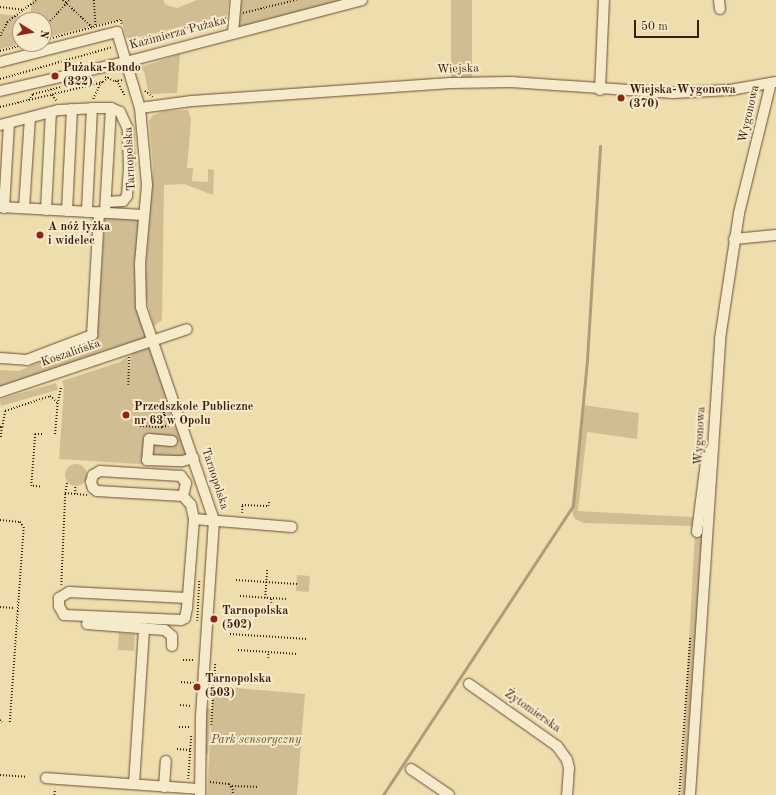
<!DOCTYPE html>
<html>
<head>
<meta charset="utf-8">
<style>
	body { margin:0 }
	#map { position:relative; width:776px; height:795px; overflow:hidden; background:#efdead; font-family:"Old Standard TT",serif }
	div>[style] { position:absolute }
	.green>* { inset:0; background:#d1bd92; transform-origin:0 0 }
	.round { border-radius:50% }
	.stream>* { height:2.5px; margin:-1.25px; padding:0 1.25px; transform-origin:1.25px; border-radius:1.25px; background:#b29c78 }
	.path>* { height:1.5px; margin-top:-0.75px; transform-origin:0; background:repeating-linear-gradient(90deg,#3d1c10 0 1px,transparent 0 3px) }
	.roads { filter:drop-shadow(0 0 1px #6a4c37) drop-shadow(0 0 1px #6a4c37) }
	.minor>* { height:10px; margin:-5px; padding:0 5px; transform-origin:5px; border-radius:5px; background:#f5eaca }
	.dots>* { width:11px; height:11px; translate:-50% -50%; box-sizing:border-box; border:2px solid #f5eaca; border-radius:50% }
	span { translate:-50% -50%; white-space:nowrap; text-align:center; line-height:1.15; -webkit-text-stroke:4px #f5eaca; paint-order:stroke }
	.street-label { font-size:12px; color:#3d1c10 }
	.poi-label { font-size:12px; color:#3d1c10; font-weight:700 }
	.left { translate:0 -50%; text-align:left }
	.park-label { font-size:12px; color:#694c37; font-style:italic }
	.north { position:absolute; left:12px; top:12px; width:40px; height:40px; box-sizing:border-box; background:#f5eaca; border:1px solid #ab9880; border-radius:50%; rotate:101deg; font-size:11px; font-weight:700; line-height:16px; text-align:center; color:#3d1c10 }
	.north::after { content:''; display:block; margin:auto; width:14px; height:18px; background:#8f2418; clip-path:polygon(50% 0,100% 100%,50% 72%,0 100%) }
	.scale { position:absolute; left:634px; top:20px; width:65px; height:18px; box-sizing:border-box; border:2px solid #3d1c10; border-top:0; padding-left:5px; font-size:12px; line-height:14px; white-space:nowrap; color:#3d1c10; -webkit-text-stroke:3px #f5eaca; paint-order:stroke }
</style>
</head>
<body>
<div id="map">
	<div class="green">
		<div style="clip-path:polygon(32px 0,163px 0,166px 5px,177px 8px,197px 0,229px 0,227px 15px,131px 39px,126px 37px,121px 19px,44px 38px,44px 20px,20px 20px,21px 44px,0 49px,0 14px,30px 17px)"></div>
		<div style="clip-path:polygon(236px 0,362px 0,233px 33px)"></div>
		<div style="left:451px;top:0;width:21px;height:83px"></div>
		<div style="clip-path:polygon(180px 54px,177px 93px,151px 94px,148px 91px,144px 71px,140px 70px,141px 67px)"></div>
		<div style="clip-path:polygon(188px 110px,191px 120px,187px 168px,193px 168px,192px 181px,208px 182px,208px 169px,214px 170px,213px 195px,184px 184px,164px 185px,162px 320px,154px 326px,146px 298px,145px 280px,153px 168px,149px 121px,152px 116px,164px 111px)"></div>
		<div style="clip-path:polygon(105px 213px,144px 215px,139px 286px,194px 458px,184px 467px,59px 459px,64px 387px,62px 381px,120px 362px,128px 356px,128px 370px,130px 370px,131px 355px,149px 342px,0 392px,0 370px,19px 371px,97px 338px)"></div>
		<div style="left:56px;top:383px;width:7px;height:59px;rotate:74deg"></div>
		<div style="clip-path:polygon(583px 405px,639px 413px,637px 439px,587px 432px,578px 511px,709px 518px,690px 795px,681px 795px,695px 531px,692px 526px,584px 523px,575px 519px,571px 510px)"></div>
		<div class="round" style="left:65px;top:464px;width:22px;height:22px"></div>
		<div style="left:297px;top:575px;width:13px;height:16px;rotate:4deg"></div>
		<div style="left:119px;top:633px;width:16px;height:17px;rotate:4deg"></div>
		<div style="clip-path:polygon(215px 686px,305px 694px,297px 795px,207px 795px,213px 689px)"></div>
		<div style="clip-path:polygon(204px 708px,211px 709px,208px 755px,205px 751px)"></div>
	</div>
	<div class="stream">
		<div style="left:383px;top:795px;width:346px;rotate:-56.7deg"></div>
		<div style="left:573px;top:506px;width:147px;rotate:-84.5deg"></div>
		<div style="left:587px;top:360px;width:214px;rotate:-86.5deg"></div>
	</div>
	<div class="path">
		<div style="left:63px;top:0;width:40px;rotate:43deg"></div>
		<div style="left:94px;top:0;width:26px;rotate:86deg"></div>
		<div style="left:0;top:7px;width:23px;rotate:7deg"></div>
		<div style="left:23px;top:10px;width:17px;rotate:-36deg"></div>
		<div style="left:243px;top:13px;width:55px;rotate:-13.8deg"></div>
		<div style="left:44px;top:28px;width:38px;rotate:-48deg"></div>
		<div style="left:0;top:36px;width:16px;rotate:-63deg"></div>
		<div style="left:7px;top:22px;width:20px;rotate:-37deg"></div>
		<div style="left:44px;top:40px;width:80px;rotate:-14.6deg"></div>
		<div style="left:121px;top:20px;width:4px;rotate:76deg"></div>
		<div style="left:129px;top:42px;width:100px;rotate:-13.9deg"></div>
		<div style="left:0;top:51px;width:28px;rotate:-15deg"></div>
		<div style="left:105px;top:77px;width:11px;rotate:22deg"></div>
		<div style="left:115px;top:81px;width:8px;rotate:-7deg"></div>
		<div style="left:0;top:79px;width:116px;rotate:-15.9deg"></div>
		<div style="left:117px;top:81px;width:18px;rotate:61deg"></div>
		<div style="left:145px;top:91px;width:10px;rotate:37deg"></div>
		<div style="left:52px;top:95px;width:8px;rotate:50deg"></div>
		<div style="left:93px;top:99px;width:19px;rotate:-65deg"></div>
		<div style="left:28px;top:100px;width:8px;rotate:-50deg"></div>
		<div style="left:33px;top:94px;width:29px;rotate:-14deg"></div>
		<div style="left:0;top:107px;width:106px;rotate:-13.6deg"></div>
		<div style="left:103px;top:82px;width:8px;rotate:-40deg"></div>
		<div style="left:128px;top:385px;width:28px;rotate:-88deg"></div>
		<div style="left:58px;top:401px;width:14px;rotate:-78deg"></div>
		<div style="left:140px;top:426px;width:22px;rotate:3deg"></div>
		<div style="left:162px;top:427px;width:15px;rotate:-82deg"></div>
		<div style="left:164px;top:412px;width:5px;rotate:79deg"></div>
		<div style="left:165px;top:417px;width:3px;rotate:-18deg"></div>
		<div style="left:0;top:427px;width:2px"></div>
		<div style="left:2px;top:427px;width:11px;rotate:95deg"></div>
		<div style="left:2px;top:427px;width:16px;rotate:-79deg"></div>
		<div style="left:5px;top:411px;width:47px;rotate:-18.4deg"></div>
		<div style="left:50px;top:396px;width:11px;rotate:41deg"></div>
		<div style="left:58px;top:403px;width:32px;rotate:95deg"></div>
		<div style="left:162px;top:427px;width:9px;rotate:-13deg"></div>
		<div style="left:40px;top:487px;width:9px;rotate:-174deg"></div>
		<div style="left:31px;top:486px;width:52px;rotate:-85.6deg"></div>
		<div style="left:35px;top:434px;width:9px"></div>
		<div style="left:65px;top:493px;width:11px;rotate:-80deg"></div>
		<div style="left:75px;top:494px;width:8px;rotate:-90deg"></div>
		<div style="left:242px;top:513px;width:8px;rotate:-90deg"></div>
		<div style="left:242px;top:505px;width:26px;rotate:2deg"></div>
		<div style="left:268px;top:506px;width:4px;rotate:-76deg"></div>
		<div style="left:0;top:520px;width:20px;rotate:6deg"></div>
		<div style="left:20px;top:522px;width:6px;rotate:51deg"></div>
		<div style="left:24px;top:527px;width:196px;rotate:94.1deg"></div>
		<div style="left:236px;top:580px;width:61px;rotate:3.8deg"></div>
		<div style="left:61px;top:585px;width:92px;rotate:-87.5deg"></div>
		<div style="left:65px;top:493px;width:22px;rotate:5deg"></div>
		<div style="left:240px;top:596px;width:46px;rotate:3.7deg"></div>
		<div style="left:265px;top:598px;width:28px;rotate:-86deg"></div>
		<div style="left:271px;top:603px;width:5px;rotate:-90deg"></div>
		<div style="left:0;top:607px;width:14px;rotate:4deg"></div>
		<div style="left:197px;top:621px;width:40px;rotate:-87.1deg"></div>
		<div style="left:230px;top:634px;width:77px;rotate:3.7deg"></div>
		<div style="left:238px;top:650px;width:60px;rotate:3.8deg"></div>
		<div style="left:268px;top:658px;width:6px;rotate:-90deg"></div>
		<div style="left:183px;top:660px;width:12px"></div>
		<div style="left:181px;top:682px;width:13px;rotate:4deg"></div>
		<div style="left:180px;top:705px;width:12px;rotate:5deg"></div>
		<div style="left:0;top:720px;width:3px;rotate:45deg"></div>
		<div style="left:211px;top:725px;width:62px;rotate:-86.3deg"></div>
		<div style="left:179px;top:727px;width:12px"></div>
		<div style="left:177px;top:749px;width:13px;rotate:4deg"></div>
		<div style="left:0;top:775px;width:26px;rotate:4deg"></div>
		<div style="left:188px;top:779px;width:44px;rotate:-86.1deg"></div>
		<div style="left:210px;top:782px;width:19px;rotate:6deg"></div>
		<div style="left:229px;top:784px;width:6px;rotate:51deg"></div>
		<div style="left:233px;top:789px;width:6px;rotate:90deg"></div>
		<div style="left:232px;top:786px;width:26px;rotate:2deg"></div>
		<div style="left:54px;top:795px;width:6px;rotate:-81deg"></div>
		<div style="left:679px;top:795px;width:159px;rotate:-86deg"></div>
	</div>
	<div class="roads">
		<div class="minor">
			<div style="left:719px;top:0;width:9px;rotate:84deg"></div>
			<div style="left:233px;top:33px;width:33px;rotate:-85deg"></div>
			<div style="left:0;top:62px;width:121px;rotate:-14.4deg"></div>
			<div style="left:117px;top:32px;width:79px;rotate:73.2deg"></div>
			<div style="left:140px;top:108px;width:77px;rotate:84.8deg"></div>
			<div style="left:147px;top:185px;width:79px;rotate:95.1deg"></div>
			<div style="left:140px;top:264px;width:43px;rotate:88.7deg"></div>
			<div style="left:141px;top:307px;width:225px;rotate:71.1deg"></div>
			<div style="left:214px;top:520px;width:197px;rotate:93.8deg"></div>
			<div style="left:201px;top:717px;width:78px;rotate:90.7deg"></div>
			<div style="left:600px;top:90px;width:90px;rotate:-87.5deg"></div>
			<div style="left:0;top:91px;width:129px;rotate:-13deg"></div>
			<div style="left:126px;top:62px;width:244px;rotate:-14.7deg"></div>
			<div style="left:92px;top:108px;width:19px"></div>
			<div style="left:111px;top:108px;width:105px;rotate:93.3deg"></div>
			<div style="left:140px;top:108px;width:52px;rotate:-7.7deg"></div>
			<div style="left:192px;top:101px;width:259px;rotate:-4deg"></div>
			<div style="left:450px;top:83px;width:61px;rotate:-0.9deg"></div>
			<div style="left:511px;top:82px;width:162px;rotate:3.9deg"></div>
			<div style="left:673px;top:93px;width:57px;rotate:-3deg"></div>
			<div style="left:730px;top:90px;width:47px;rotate:-9.9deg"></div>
			<div style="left:0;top:125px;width:61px;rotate:-14.3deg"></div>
			<div style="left:59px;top:110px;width:33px;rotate:-3deg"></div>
			<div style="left:92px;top:108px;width:104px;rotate:92.8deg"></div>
			<div style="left:106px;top:202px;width:17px;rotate:-3deg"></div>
			<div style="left:123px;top:201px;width:6px;rotate:-51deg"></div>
			<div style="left:127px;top:196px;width:29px;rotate:-86deg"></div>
			<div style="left:129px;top:167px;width:38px;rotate:-92deg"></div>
			<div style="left:128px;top:129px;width:19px;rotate:-115deg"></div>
			<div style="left:120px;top:112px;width:10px;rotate:-156deg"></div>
			<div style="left:0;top:207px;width:144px;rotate:3.2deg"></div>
			<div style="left:4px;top:208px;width:85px;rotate:-86.6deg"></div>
			<div style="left:24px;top:208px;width:90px;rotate:-86.2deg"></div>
			<div style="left:46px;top:210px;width:98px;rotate:-87.1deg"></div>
			<div style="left:67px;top:211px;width:102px;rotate:-87.2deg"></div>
			<div style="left:734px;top:239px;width:42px;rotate:-5.4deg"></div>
			<div style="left:0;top:358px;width:27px;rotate:4deg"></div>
			<div style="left:27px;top:360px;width:70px;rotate:-21deg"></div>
			<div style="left:92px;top:335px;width:123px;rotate:-86.7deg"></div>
			<div style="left:0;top:392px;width:197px;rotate:-18.6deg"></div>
			<div style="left:172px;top:441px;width:23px;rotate:-175deg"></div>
			<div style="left:149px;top:439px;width:21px;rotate:95deg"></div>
			<div style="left:147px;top:460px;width:35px;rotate:2deg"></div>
			<div style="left:182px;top:461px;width:12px;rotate:-14deg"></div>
			<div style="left:183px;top:496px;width:13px;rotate:-77deg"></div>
			<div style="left:186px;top:483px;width:9px;rotate:-126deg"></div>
			<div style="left:181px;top:476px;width:81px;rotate:-176.5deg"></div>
			<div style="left:100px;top:471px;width:8px;rotate:150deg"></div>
			<div style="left:93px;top:475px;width:7px;rotate:106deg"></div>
			<div style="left:91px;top:482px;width:6px;rotate:72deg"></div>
			<div style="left:93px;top:488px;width:5px;rotate:37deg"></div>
			<div style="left:97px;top:491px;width:86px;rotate:3.3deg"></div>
			<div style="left:183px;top:496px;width:12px;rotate:48deg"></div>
			<div style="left:191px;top:505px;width:14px;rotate:78deg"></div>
			<div style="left:697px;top:532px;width:79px;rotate:-82.7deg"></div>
			<div style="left:707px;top:454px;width:6px;rotate:-45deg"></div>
			<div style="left:187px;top:598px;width:118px;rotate:-177.1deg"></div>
			<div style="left:69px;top:592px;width:12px;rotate:149deg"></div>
			<div style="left:59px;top:598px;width:8px;rotate:90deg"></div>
			<div style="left:59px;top:606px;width:10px;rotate:61deg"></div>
			<div style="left:64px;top:615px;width:117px;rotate:2.4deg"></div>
			<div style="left:181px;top:620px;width:4px;rotate:-27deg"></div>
			<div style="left:185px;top:618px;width:10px;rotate:-79deg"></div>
			<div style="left:187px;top:608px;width:89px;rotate:-85.5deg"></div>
			<div style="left:194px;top:519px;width:98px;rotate:4.7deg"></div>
			<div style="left:87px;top:624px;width:78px;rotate:4.4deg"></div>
			<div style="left:165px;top:630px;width:9px;rotate:41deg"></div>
			<div style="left:172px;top:636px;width:10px;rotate:90deg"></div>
			<div style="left:469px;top:684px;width:108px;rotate:35.2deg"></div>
			<div style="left:557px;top:746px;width:17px;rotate:54deg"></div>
			<div style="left:567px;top:760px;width:8px;rotate:76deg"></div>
			<div style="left:569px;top:768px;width:27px;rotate:94deg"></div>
			<div style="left:411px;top:769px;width:46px;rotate:34.4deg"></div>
			<div style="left:46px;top:778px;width:154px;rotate:4.1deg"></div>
			<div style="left:134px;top:784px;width:156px;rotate:-86.3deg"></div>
			<div style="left:164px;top:787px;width:26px;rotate:-86deg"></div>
			<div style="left:690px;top:795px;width:457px;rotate:-86.2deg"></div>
			<div style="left:720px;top:339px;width:127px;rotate:-81.4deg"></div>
			<div style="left:739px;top:213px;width:134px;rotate:-76.2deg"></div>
		</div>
	</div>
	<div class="dots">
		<div style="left:55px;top:76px;background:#8f2418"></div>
		<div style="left:621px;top:98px;background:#8f2418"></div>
		<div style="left:40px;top:235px;background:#8f2418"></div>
		<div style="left:126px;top:415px;background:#8f2418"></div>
		<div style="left:214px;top:619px;background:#8f2418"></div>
		<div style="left:197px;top:687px;background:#8f2418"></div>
	</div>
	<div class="street-label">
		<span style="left:178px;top:34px;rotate:-15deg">Kazimierza Pużaka</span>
		<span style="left:458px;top:70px;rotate:-2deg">Wiejska</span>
		<span style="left:750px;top:114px;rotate:-77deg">Wygonowa</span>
		<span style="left:131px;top:159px;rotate:-93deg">Tarnopolska</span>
		<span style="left:71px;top:354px;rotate:-19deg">Koszalińska</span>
		<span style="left:701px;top:436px;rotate:-87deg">Wygonowa</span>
		<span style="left:214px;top:479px;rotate:72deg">Tarnopolska</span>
		<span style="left:532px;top:712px;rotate:35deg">Żytomierska</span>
	</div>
	<div class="poi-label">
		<span class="left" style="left:63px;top:76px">Pużaka-Rondo<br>(322)</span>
		<span class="left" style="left:629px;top:98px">Wiejska-Wygonowa<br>(370)</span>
		<span class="left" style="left:48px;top:235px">A nóż łyżka<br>i widelec</span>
		<span class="left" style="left:134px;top:415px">Przedszkole Publiczne<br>nr 63 w Opolu</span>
		<span class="left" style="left:222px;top:619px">Tarnopolska<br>(502)</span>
		<span class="left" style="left:205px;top:687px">Tarnopolska<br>(503)</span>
	</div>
	<div class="park-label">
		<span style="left:256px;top:741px">Park sensoryczny</span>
	</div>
	<div class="north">N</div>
	<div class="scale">50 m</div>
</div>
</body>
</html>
